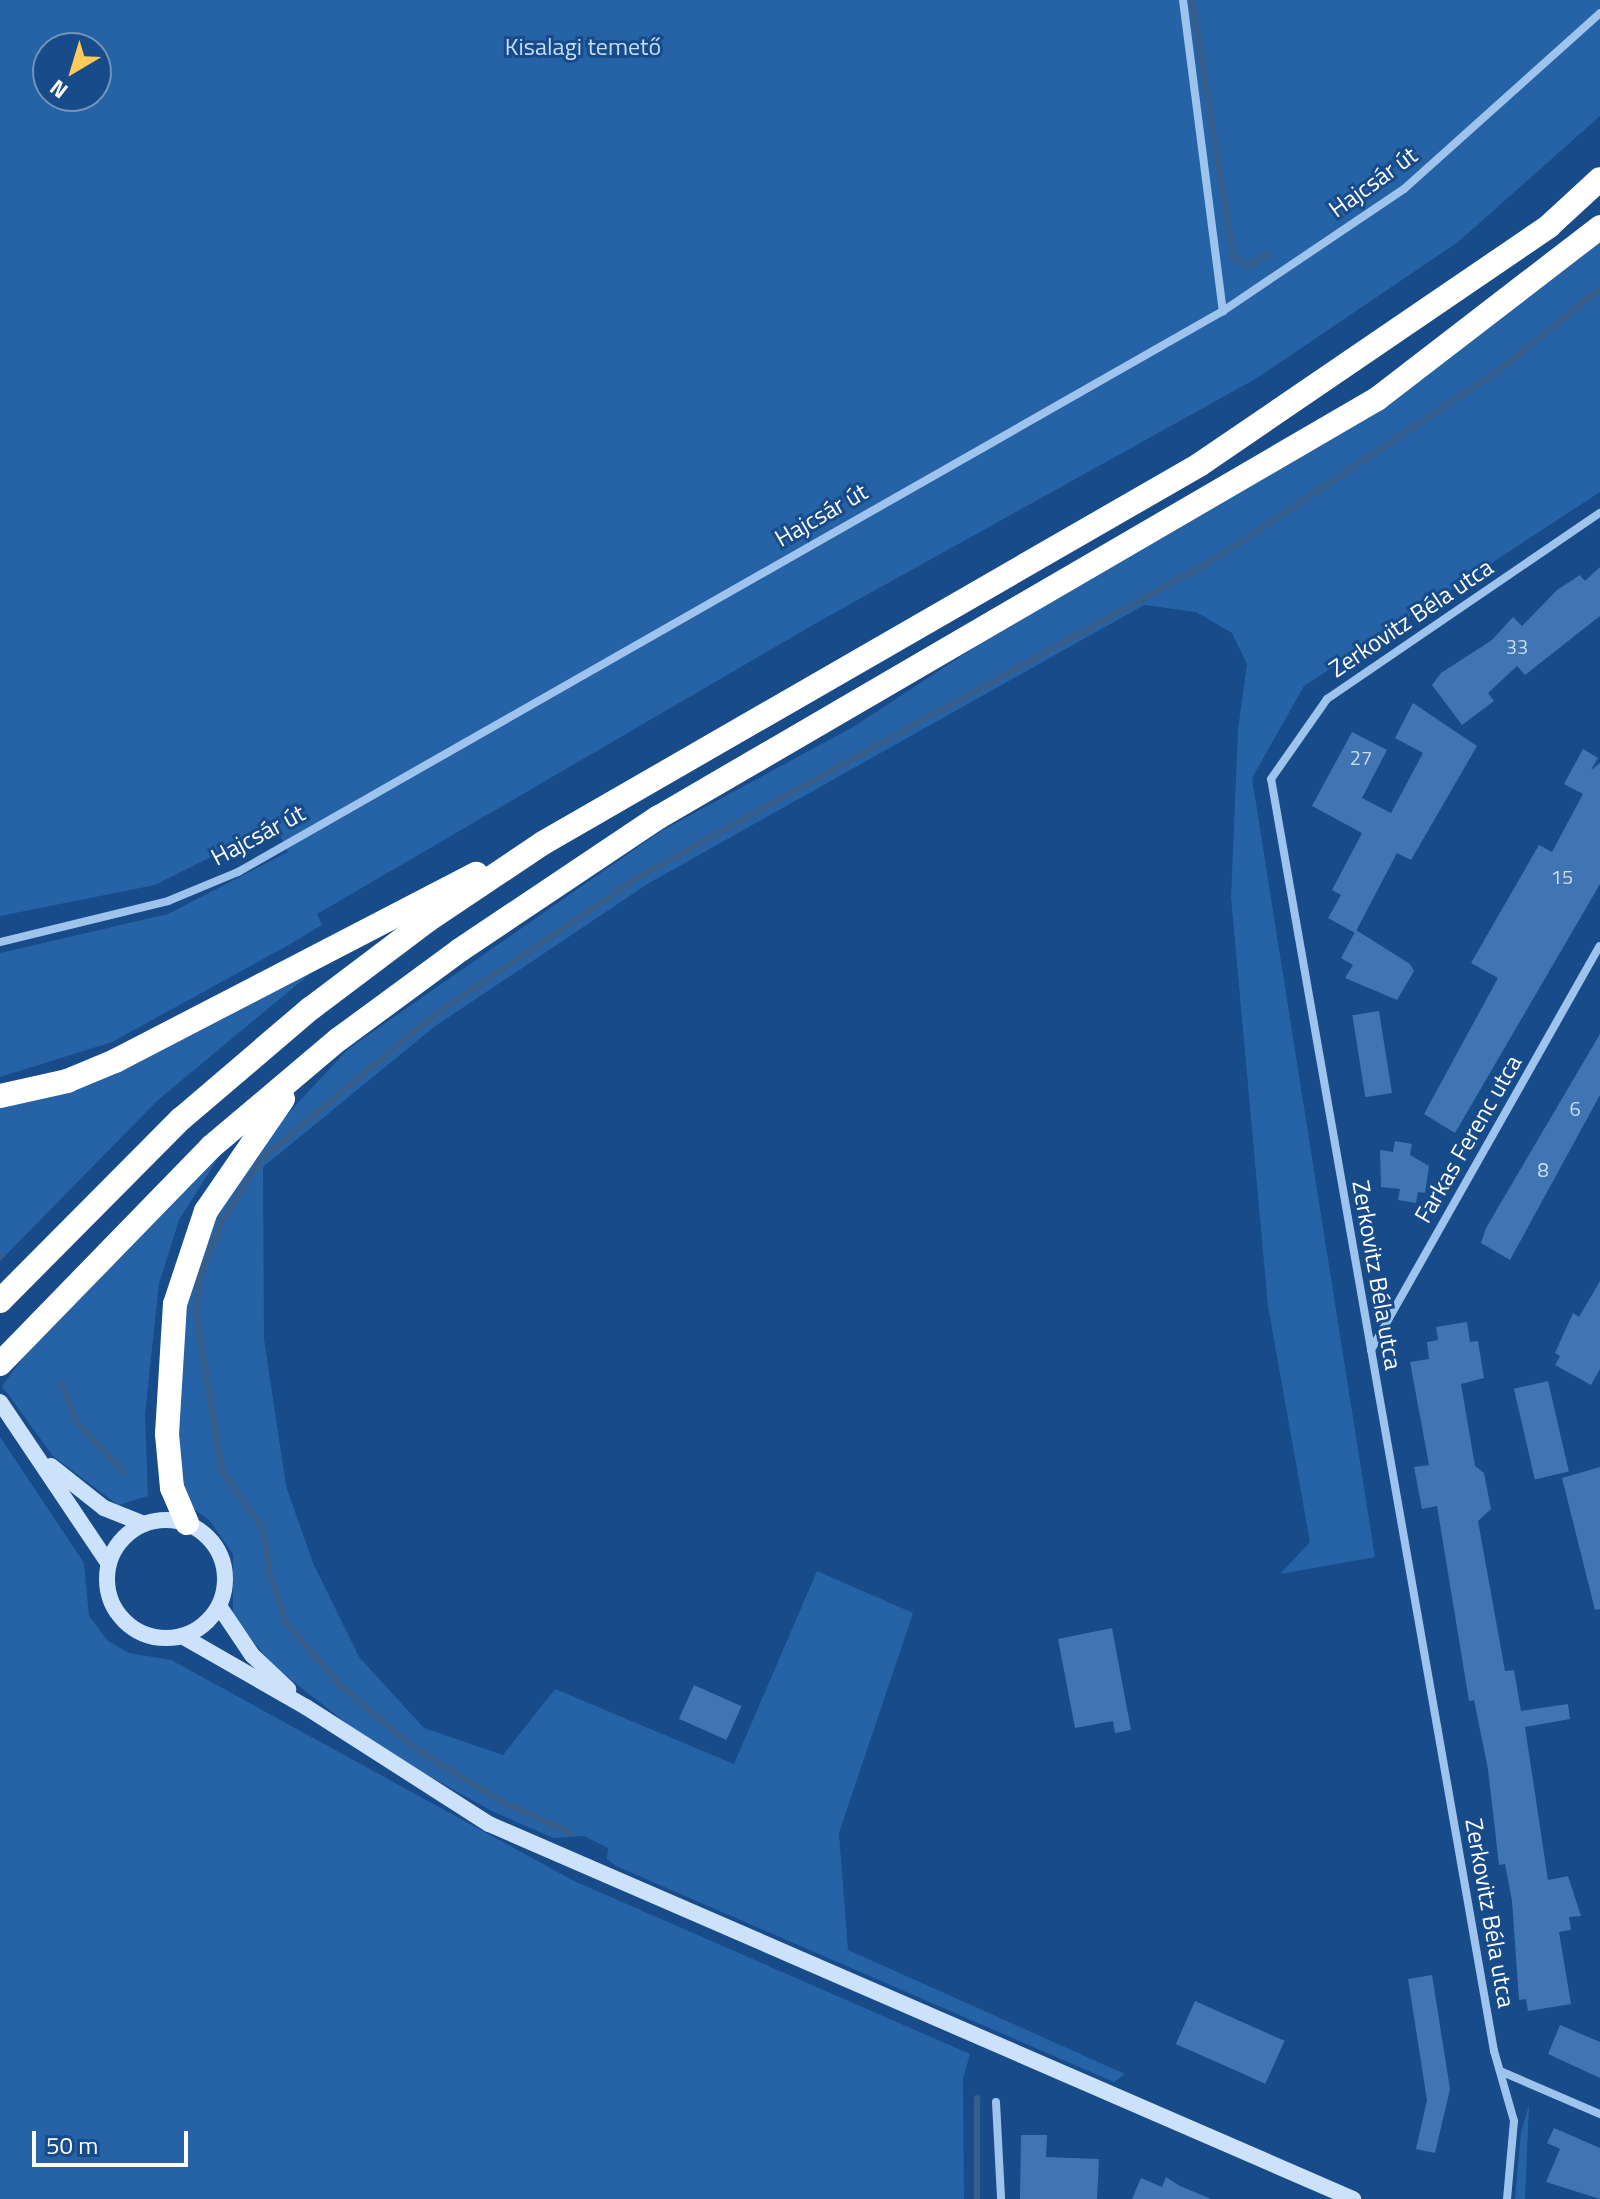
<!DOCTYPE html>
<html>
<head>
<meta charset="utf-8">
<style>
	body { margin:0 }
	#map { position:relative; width:1600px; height:2199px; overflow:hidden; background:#174b89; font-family:"Titillium Web",sans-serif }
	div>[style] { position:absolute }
	.green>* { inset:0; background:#2663a6 }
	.stream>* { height:6px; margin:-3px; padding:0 3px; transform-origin:3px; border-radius:3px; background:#375e8b }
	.building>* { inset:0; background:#3f75b2; transform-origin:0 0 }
	.street>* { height:8px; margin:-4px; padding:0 4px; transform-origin:4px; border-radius:4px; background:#9ec4ee }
	.secondary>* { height:16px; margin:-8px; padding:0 8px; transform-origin:8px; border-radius:8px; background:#cce1fa }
	.secondary>.ring { margin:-8px; padding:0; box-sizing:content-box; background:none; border:16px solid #cce1fa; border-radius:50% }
	.highway>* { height:24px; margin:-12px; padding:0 12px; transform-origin:12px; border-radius:12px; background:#fff }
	span { translate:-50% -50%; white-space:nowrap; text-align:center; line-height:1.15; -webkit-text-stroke:6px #174b89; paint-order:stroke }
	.number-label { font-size:20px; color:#cfdcec }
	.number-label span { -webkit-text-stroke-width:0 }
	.park-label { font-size:24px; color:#c4defa }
	.street-label { font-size:24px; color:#fff }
	.north { position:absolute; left:32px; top:32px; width:80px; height:80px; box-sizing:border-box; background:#174b89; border:2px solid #7493b8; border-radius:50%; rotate:218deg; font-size:22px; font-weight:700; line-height:32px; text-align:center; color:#fff }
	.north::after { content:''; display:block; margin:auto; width:28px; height:36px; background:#ffcc5b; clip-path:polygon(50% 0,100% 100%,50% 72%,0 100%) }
	.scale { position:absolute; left:32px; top:2131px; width:156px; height:36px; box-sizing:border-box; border:4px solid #fff; border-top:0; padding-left:10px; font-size:24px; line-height:28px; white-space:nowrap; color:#fff; -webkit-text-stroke:6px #174b89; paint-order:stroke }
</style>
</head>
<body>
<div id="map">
	<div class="green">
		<div style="clip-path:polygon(evenodd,0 0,1600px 0,1600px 116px,1458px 242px,1257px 378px,825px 618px,317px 914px,322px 925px,287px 946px,112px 1042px,0 1077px,0 953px,168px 914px,288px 852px,275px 825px,155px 885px,0 916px,0 0,48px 48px,96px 48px,96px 96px,48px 96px,48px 48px)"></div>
		<div style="clip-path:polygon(1600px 238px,1600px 492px,1304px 686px,1252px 778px,1375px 1557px,1280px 1574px,1310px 1542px,1268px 1306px,1231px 897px,1238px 730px,1247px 664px,1232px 633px,1196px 612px,1144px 605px,649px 883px,434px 1027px,263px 1167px,264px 1339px,286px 1486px,313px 1563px,359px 1657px,424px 1728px,503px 1755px,555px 1689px,734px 1764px,817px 1571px,913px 1613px,839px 1833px,848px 1950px,1125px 2074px,1114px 2082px,616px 1866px,607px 1859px,608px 1848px,584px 1836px,553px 1838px,494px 1812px,378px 1748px,271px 1664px,233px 1615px,233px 1554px,209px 1520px,187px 1504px,181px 1486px,174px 1372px,196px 1245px,271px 1132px,348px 1049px,661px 831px,853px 727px)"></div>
		<div style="clip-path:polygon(312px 972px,157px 1101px,0 1261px,0 1105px)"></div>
		<div style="clip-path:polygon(223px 1150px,179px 1220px,159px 1284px,145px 1414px,148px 1496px,118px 1505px,53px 1456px,2px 1386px,37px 1339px)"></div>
		<div style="clip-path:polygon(0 1437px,84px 1563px,89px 1616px,108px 1641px,129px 1653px,171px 1660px,574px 1881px,970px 2054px,963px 2079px,964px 2199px,0 2199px)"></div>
		<div style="clip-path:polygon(1529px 2105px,1525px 2199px,1515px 2199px,1521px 2132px)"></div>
	</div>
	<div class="stream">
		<div style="left:1192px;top:0;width:260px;rotate:80.9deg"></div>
		<div style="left:1233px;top:257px;width:17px;rotate:31deg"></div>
		<div style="left:1248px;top:266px;width:23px;rotate:-31deg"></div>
		<div style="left:0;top:1257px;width:1px;rotate:-45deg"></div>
		<div style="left:61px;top:1382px;width:44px;rotate:68.7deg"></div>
		<div style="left:77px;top:1423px;width:68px;rotate:46.2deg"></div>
		<div style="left:571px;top:1833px;width:76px;rotate:-155.8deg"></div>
		<div style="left:502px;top:1802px;width:105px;rotate:-148.3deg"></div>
		<div style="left:413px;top:1747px;width:93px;rotate:-139.8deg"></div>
		<div style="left:342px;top:1687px;width:84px;rotate:-131.1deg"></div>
		<div style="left:287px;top:1624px;width:51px;rotate:-109.5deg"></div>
		<div style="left:270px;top:1576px;width:48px;rotate:-98.5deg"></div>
		<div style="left:263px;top:1529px;width:71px;rotate:-125.3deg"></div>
		<div style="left:222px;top:1471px;width:159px;rotate:-99.4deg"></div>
		<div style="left:196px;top:1314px;width:36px;rotate:-84deg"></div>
		<div style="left:200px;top:1278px;width:61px;rotate:-68.9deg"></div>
		<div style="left:222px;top:1221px;width:73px;rotate:-57.8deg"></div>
		<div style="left:261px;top:1159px;width:219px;rotate:-39.8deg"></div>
		<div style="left:429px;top:1019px;width:257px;rotate:-34.1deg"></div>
		<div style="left:642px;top:875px;width:658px;rotate:-28.9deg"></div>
		<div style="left:1218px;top:557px;width:341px;rotate:-33.6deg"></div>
		<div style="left:1502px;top:368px;width:126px;rotate:-38.9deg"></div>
		<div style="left:977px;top:2199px;width:101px;rotate:-90deg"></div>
	</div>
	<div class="building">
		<div style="clip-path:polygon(1600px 567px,1600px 616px,1525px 675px,1517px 666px,1488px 693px,1494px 701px,1462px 725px,1432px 685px,1441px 673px,1492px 640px,1513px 617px,1522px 626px,1557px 590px,1580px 575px,1585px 581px)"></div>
		<div style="clip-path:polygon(1413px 703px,1477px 746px,1411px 860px,1397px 853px,1355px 933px,1328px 918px,1341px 895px,1332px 890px,1362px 833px,1312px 806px,1352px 732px,1387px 750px,1362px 798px,1391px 813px,1423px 753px,1395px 738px)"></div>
		<div style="clip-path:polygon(1583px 749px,1598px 758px,1591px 770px,1600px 763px,1600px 884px,1455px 1133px,1424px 1114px,1498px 978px,1471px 963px,1539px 845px,1552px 852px,1583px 794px,1564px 784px)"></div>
		<div style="clip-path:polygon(1356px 930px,1410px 964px,1414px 971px,1397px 1000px,1345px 978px,1353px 965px,1341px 958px)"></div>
		<div style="left:1379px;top:1011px;width:83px;height:27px;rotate:81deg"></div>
		<div style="clip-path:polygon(1600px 1034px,1600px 1095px,1510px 1260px,1481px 1243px,1486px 1228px)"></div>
		<div style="clip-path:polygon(1395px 1141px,1412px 1144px,1410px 1155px,1429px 1166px,1425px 1193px,1418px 1192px,1416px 1203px,1398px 1200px,1400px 1189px,1381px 1187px,1380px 1150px,1393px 1152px)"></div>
		<div style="clip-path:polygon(1600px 1281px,1600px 1369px,1591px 1385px,1555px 1365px,1560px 1356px,1555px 1353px,1573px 1313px,1579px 1317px)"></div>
		<div style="clip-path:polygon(1467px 1322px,1470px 1342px,1478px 1341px,1484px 1378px,1461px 1384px,1475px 1466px,1484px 1473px,1491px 1509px,1478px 1521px,1505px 1671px,1514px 1670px,1521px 1711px,1568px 1704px,1570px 1719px,1525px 1727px,1548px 1880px,1568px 1876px,1581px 1916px,1569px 1917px,1571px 1930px,1559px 1932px,1571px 2004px,1528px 2011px,1526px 1999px,1519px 2000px,1512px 1901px,1505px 1864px,1499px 1865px,1488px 1769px,1474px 1700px,1469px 1701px,1437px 1506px,1422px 1509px,1414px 1467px,1429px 1465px,1410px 1362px,1429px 1359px,1427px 1342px,1438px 1340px,1436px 1327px)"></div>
		<div style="left:1548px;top:1381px;width:93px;height:35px;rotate:77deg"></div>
		<div style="clip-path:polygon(1600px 1467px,1600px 1609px,1595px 1610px,1562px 1478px)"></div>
		<div style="clip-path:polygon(1112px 1628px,1131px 1730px,1115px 1733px,1113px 1721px,1075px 1728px,1058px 1639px)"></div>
		<div style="left:694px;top:1685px;width:52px;height:37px;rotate:24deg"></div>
		<div style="clip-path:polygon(1432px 1975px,1450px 2089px,1435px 2153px,1416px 2149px,1427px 2100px,1408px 1979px)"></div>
		<div style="left:1195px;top:2001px;width:98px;height:47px;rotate:24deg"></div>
		<div style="clip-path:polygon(1560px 2025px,1600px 2042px,1600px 2078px,1548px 2054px)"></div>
		<div style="clip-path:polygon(1554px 2128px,1600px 2148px,1600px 2199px,1546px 2182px,1560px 2149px,1547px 2143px)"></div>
		<div style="clip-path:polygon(1021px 2135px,1047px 2135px,1046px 2157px,1099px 2159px,1097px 2199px,1020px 2199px)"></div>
		<div style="clip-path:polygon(1166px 2177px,1180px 2186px,1211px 2199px,1132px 2199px,1141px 2178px,1162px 2187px)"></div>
	</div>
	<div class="street">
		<div style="left:1183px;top:0;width:314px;rotate:82.7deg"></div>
		<div style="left:0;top:942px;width:173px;rotate:-13.7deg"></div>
		<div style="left:168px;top:901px;width:76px;rotate:-22.5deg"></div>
		<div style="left:238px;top:872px;width:1134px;rotate:-29.66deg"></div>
		<div style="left:1223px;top:311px;width:218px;rotate:-34deg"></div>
		<div style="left:1404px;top:189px;width:263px;rotate:-41.9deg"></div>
		<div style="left:1371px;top:1350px;width:464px;rotate:-60.5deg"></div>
		<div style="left:1500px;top:2071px;width:109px;rotate:23.3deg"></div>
		<div style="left:996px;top:2102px;width:97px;rotate:87deg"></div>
		<div style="left:1507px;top:2199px;width:78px;rotate:-84.9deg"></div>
		<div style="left:1514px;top:2121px;width:73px;rotate:-105.9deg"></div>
		<div style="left:1494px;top:2051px;width:1291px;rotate:-99.94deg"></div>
		<div style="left:1271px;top:779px;width:98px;rotate:-55deg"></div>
		<div style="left:1327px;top:699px;width:330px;rotate:-34.3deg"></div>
	</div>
	<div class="secondary">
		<div style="left:0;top:1402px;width:195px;rotate:56.1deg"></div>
		<div style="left:51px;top:1466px;width:68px;rotate:38.4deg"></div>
		<div style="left:104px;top:1508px;width:43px;rotate:21.8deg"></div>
		<div class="ring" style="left:107px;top:1520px;width:102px;height:102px"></div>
		<div style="left:219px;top:1606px;width:59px;rotate:56deg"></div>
		<div style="left:252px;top:1655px;width:50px;rotate:43.4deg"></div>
		<div style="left:182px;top:1636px;width:143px;rotate:29.8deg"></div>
		<div style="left:306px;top:1707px;width:217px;rotate:32.6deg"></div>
		<div style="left:489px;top:1824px;width:942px;rotate:23.46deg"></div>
	</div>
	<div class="highway">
		<div style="left:0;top:1096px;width:69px;rotate:-12.6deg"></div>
		<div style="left:67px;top:1081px;width:52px;rotate:-22.6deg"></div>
		<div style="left:115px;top:1061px;width:407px;rotate:-27.4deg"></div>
		<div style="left:0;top:1301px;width:257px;rotate:-45.2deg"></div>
		<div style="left:181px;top:1119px;width:170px;rotate:-40.5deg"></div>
		<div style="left:310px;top:1009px;width:148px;rotate:-37deg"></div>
		<div style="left:428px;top:920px;width:138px;rotate:-33.8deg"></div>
		<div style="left:543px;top:843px;width:757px;rotate:-29.95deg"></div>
		<div style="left:1199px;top:465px;width:424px;rotate:-34.3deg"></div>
		<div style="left:1549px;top:226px;width:69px;rotate:-42.7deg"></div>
		<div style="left:0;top:1364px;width:303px;rotate:-45.8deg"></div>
		<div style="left:211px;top:1147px;width:167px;rotate:-40.2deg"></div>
		<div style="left:339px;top:1039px;width:150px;rotate:-36.3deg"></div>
		<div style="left:460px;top:950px;width:239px;rotate:-33.8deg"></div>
		<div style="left:659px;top:817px;width:831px;rotate:-30.21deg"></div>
		<div style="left:1377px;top:399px;width:282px;rotate:-37.6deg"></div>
		<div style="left:187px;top:1523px;width:38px;rotate:-113deg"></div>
		<div style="left:172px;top:1488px;width:54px;rotate:-95.3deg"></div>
		<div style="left:167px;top:1434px;width:130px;rotate:-86.5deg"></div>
		<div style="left:175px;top:1304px;width:98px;rotate:-71.6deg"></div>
		<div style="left:206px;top:1211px;width:136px;rotate:-55.5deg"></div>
	</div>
	<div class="number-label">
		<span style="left:1517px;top:646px">33</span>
		<span style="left:1361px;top:757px">27</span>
		<span style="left:1562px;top:876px">15</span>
		<span style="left:1575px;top:1108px">6</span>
		<span style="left:1543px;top:1169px">8</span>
	</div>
	<div class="park-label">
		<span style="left:583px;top:47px">Kisalagi temető</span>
	</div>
	<div class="street-label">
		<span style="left:1373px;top:182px;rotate:-36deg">Hajcsár út</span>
		<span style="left:821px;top:515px;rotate:-30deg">Hajcsár út</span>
		<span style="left:1411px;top:618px;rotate:-34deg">Zerkovitz Béla utca</span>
		<span style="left:258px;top:835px;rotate:-28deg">Hajcsár út</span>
		<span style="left:1468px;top:1139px;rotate:-60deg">Farkas Ferenc utca</span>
		<span style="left:1377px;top:1275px;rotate:80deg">Zerkovitz Béla utca</span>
		<span style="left:1490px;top:1913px;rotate:80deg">Zerkovitz Béla utca</span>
	</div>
	<div class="north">N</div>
	<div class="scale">50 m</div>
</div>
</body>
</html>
